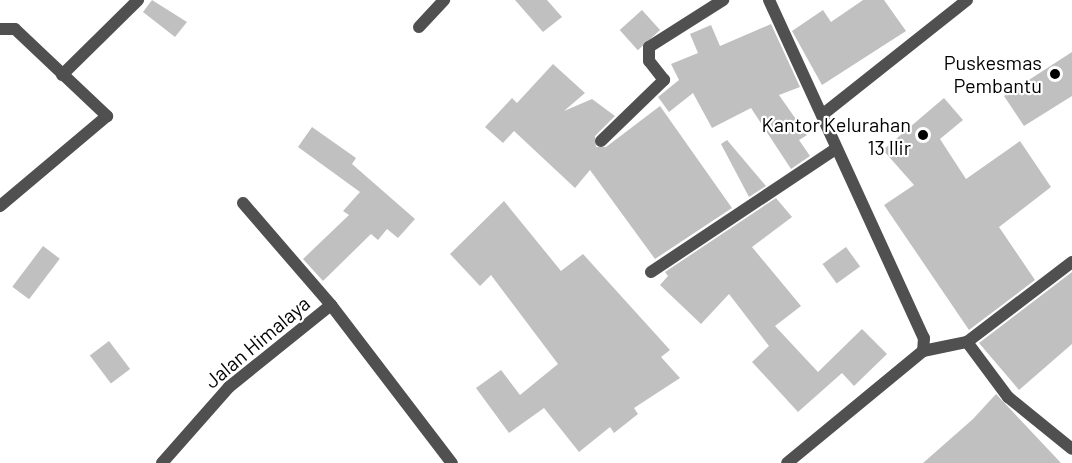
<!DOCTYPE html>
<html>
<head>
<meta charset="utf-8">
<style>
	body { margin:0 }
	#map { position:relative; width:1072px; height:463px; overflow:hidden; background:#fff; font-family:Barlow,sans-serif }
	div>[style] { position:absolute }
	.building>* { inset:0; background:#c0c0c0; transform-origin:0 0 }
	.minor>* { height:12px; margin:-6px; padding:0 6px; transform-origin:6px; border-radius:6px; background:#505050 }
	.tertiary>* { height:12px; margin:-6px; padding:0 6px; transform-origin:6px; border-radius:6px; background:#505050 }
	.dots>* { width:16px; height:16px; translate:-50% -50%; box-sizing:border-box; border:3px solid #fff; border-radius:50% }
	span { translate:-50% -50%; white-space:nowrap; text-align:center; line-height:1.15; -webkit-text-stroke:4.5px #fff; paint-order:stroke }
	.poi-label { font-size:20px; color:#000 }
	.right { translate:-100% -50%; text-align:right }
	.street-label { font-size:20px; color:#000 }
</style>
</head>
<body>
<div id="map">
	<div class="building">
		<div style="clip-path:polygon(152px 0,187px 22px,175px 37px,143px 12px)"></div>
		<div style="clip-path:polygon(515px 0,547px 0,562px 17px,543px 32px)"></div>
		<div style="clip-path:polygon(863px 0,884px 0,906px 31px,822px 85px,792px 31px,823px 10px,831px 22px)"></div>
		<div style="left:642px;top:10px;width:27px;height:30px;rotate:48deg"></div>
		<div style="clip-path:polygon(771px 24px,800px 87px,779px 95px,807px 135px,799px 140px,810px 156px,791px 169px,751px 108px,712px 128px,693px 93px,669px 112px,658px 97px,679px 80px,671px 64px,698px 53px,690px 34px,711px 25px,720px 46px)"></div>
		<div style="clip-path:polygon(1072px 52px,1072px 96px,1024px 126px,1004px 96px)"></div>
		<div style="clip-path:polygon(553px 64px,585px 93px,564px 111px,592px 99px,615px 116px,595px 136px,596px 147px,606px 147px,660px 106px,732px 208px,655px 259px,590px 170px,575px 188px,514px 131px,503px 143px,485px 127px,512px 98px,517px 103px)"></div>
		<div style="clip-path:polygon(944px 98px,963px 120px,940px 139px,966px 179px,1020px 141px,1051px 187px,999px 227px,1035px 280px,969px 330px,884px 205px,914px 185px,883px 150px)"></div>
		<div style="clip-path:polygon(312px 127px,356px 158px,352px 164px,415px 219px,398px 238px,387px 229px,378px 240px,371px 234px,323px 281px,303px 259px,349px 215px,343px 211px,360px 192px,298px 147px)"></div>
		<div style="clip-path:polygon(727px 140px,766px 186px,749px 197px,721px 144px)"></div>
		<div style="clip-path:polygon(776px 198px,792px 217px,752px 247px,801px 306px,775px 326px,818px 372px,862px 329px,887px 354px,854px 386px,842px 373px,798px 412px,752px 362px,769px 346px,729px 294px,701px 324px,660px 285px,668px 276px,665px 272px)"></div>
		<div style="clip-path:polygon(504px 201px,561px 271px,583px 254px,670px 350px,661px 357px,680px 378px,634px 408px,638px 414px,614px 433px,610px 427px,579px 452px,544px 408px,509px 433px,476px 388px,501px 370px,520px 395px,558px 364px,491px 275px,480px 286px,450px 254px)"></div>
		<div style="left:43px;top:246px;width:21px;height:51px;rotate:37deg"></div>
		<div style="left:846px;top:247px;width:24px;height:29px;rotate:54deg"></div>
		<div style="clip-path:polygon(1072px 272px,1072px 344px,1019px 390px,979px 343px)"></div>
		<div style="left:109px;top:341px;width:35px;height:24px;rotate:53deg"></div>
		<div style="clip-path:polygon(996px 394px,1061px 463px,923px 463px,973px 419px)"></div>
	</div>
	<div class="minor">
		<div style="left:419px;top:27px;width:37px;rotate:-47deg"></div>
		<div style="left:0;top:29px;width:15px"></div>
		<div style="left:15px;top:29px;width:127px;rotate:43.4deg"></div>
		<div style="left:107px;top:116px;width:140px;rotate:139.9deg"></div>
		<div style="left:62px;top:75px;width:107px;rotate:-44.6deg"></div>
		<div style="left:601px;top:141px;width:88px;rotate:-44.1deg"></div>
		<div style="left:664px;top:80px;width:24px;rotate:-128deg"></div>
		<div style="left:649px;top:61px;width:14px;rotate:-90deg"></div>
		<div style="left:649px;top:47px;width:88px;rotate:-32.4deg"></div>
		<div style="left:243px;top:203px;width:135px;rotate:49.2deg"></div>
		<div style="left:331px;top:305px;width:199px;rotate:52.6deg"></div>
		<div style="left:651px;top:272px;width:220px;rotate:-33.7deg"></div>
		<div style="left:967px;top:342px;width:69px;rotate:53.3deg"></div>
		<div style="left:1008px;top:397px;width:82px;rotate:39.1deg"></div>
		<div style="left:923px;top:351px;width:45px;rotate:-11.6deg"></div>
		<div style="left:967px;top:342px;width:132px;rotate:-37.3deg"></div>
		<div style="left:162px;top:463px;width:101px;rotate:-48.6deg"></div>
		<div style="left:229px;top:387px;width:131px;rotate:-38.8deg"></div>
	</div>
	<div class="tertiary">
		<div style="left:769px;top:0;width:372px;rotate:65.4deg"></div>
		<div style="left:924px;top:338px;width:13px;rotate:94deg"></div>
		<div style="left:923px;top:351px;width:176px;rotate:140.5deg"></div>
		<div style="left:822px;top:115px;width:185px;rotate:-38.4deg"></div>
	</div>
	<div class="dots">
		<div style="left:1055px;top:74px;background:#000"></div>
		<div style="left:923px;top:135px;background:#000"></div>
	</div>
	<div class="poi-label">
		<span class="right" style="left:1042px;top:74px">Puskesmas<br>Pembantu</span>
		<span class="right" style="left:911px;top:136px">Kantor Kelurahan<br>13 Ilir</span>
	</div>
	<div class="street-label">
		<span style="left:257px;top:342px;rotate:-40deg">Jalan Himalaya</span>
	</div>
</div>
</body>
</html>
